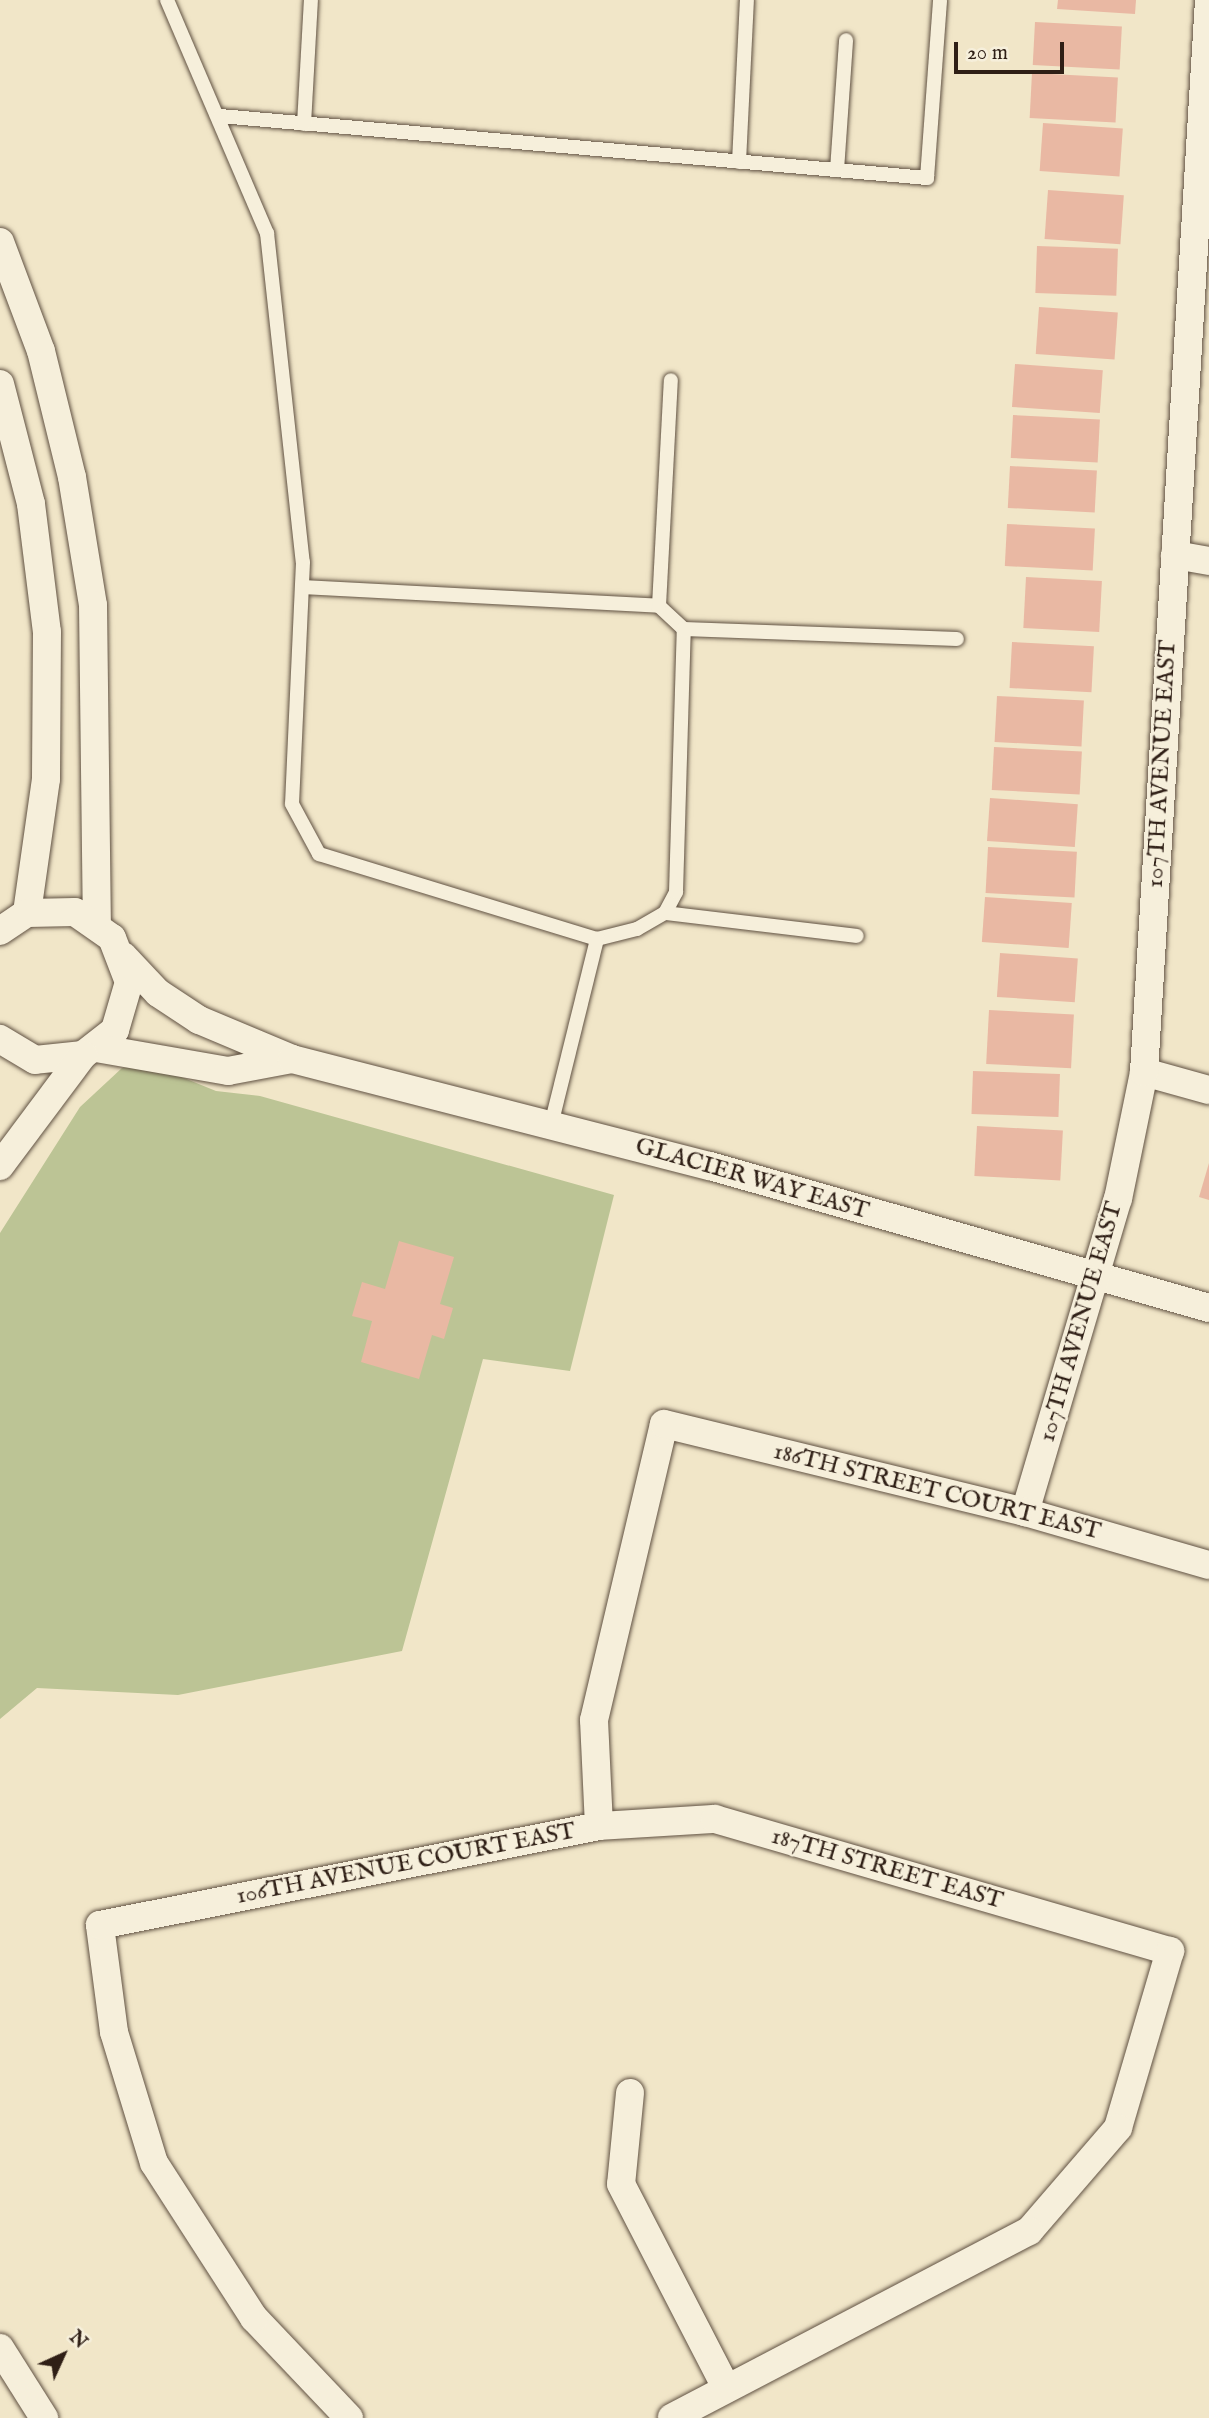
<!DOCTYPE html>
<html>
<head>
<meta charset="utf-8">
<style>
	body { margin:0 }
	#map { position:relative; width:1209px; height:2418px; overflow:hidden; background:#f1e6c8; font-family:"IM FELL English",serif }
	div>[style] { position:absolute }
	.green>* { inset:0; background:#bcc495 }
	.building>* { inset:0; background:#e9b8a3; transform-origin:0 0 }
	.roads { filter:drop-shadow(0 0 2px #605142) drop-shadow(0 0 2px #605142) }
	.lane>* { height:14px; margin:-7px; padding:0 7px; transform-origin:7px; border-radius:7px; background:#f6efdb }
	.street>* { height:28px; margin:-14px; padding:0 14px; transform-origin:14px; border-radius:14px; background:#f6efdb }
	span { translate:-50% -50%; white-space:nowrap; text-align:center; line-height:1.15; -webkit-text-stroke:5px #f6efdb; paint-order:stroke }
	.street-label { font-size:24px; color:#2f1f16 }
	.north { position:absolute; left:28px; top:2320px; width:70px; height:70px; -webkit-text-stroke:5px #f6efdb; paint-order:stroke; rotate:45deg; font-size:19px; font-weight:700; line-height:28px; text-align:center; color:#2f1f16 }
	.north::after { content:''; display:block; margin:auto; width:24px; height:32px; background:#2f1f16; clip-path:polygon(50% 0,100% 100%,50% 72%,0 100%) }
	.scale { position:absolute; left:954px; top:42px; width:110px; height:32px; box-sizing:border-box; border:4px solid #2f1f16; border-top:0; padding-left:9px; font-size:21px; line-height:24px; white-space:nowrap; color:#2f1f16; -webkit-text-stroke:5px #f6efdb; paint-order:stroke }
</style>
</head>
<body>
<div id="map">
	<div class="green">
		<div style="clip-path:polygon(147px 1063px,216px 1091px,260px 1096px,614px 1195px,570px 1371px,483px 1359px,402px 1651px,178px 1695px,37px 1688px,0 1719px,0 1233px,80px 1107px,122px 1068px)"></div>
	</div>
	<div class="building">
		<div style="clip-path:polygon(1058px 0,1136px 0,1135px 14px,1057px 9px)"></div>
		<div style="left:1035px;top:22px;width:87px;height:43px;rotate:3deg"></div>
		<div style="left:1032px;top:73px;width:86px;height:45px;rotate:3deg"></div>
		<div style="left:1043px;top:123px;width:80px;height:48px;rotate:4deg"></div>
		<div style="left:1048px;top:190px;width:76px;height:49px;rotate:4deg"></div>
		<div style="left:1037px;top:246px;width:81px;height:47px;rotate:2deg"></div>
		<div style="left:1039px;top:307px;width:79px;height:47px;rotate:4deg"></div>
		<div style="left:1015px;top:364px;width:88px;height:43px;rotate:4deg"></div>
		<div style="left:1013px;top:415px;width:87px;height:43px;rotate:3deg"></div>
		<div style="left:1010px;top:466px;width:87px;height:42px;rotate:3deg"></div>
		<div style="left:1007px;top:524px;width:88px;height:42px;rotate:3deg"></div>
		<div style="left:1026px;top:577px;width:76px;height:51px;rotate:3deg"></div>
		<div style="left:1012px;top:642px;width:82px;height:46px;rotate:3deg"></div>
		<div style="left:997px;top:696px;width:87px;height:46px;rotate:3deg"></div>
		<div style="left:994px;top:747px;width:88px;height:43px;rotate:3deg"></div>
		<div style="left:990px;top:798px;width:88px;height:43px;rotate:4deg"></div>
		<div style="left:988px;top:847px;width:89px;height:46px;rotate:3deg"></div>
		<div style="left:985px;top:897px;width:87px;height:45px;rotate:4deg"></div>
		<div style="left:1000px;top:953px;width:78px;height:44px;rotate:4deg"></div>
		<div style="left:989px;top:1010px;width:85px;height:54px;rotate:3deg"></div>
		<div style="left:973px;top:1071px;width:87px;height:43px;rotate:2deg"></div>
		<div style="left:977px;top:1126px;width:86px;height:50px;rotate:3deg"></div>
		<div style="clip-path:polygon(1209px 1163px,1209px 1200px,1199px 1197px)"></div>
		<div style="clip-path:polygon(399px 1241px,454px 1257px,440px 1304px,453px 1308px,444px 1339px,432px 1335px,419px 1379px,361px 1362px,372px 1321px,352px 1316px,362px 1282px,385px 1289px)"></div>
	</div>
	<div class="roads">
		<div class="lane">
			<div style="left:167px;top:0;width:254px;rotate:66.8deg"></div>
			<div style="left:267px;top:233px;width:331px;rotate:83.8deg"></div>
			<div style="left:303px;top:562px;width:242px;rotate:92.6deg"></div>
			<div style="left:292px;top:804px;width:57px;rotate:61.6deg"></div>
			<div style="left:319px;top:854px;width:291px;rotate:17deg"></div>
			<div style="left:597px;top:939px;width:41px;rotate:-14deg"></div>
			<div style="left:637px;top:929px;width:32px;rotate:-30deg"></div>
			<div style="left:665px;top:913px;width:24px;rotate:-62deg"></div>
			<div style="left:676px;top:892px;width:263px;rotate:-88.3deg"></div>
			<div style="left:220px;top:116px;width:710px;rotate:5.01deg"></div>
			<div style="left:927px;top:178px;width:178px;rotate:-85.8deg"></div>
			<div style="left:304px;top:124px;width:124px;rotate:-86.8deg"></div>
			<div style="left:739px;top:162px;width:162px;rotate:-87.2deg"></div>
			<div style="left:837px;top:170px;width:130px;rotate:-86deg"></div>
			<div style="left:302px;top:587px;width:358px;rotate:3deg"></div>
			<div style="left:659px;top:606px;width:34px;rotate:43deg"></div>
			<div style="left:684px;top:629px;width:273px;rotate:2.1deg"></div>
			<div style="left:659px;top:606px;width:226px;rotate:-87deg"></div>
			<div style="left:665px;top:913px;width:193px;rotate:6.8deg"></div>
			<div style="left:551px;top:1125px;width:192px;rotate:-76.1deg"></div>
		</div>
		<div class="street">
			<div style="left:0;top:242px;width:116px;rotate:69.4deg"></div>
			<div style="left:41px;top:351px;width:130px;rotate:76.2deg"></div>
			<div style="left:72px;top:477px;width:130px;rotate:80.7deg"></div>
			<div style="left:93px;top:605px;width:319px;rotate:89.3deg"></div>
			<div style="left:0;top:384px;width:124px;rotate:75.5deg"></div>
			<div style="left:31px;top:504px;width:129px;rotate:82.9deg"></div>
			<div style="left:47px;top:632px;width:147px;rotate:90.4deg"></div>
			<div style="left:46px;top:779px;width:135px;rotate:98.1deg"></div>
			<div style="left:1175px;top:555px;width:35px;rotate:10deg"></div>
			<div style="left:0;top:931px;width:32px;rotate:-34deg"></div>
			<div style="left:27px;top:913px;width:48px;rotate:-1.2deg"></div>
			<div style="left:75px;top:912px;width:45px;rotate:35.1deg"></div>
			<div style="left:112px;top:938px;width:47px;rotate:68.9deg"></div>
			<div style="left:129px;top:982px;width:50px;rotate:106.3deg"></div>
			<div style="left:115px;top:1030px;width:41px;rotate:142deg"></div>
			<div style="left:83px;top:1055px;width:48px;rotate:174.1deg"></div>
			<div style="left:35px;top:1060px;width:41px;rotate:-149deg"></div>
			<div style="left:96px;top:1048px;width:134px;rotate:9.9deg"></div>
			<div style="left:228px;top:1071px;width:65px;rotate:-10.6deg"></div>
			<div style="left:292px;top:1059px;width:101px;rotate:-157.2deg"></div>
			<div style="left:199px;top:1020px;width:49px;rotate:-146.6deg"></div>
			<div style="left:158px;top:993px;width:51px;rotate:-133.4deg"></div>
			<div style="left:292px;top:1059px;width:431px;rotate:14.4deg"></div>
			<div style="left:710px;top:1166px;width:519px;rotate:15.88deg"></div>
			<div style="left:1144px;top:1072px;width:67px;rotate:15.5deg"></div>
			<div style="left:0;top:1166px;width:139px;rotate:-53.2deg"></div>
			<div style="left:1025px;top:1512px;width:327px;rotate:-73.5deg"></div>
			<div style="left:1118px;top:1199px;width:130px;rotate:-78.4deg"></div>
			<div style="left:1144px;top:1072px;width:1074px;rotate:-86.53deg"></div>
			<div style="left:599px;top:1826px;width:116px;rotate:-3.5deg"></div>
			<div style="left:715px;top:1819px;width:474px;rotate:16.2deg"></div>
			<div style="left:1170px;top:1951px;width:184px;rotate:106.4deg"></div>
			<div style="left:1118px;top:2128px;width:136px;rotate:130.8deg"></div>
			<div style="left:1029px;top:2231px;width:403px;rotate:152.4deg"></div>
			<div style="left:630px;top:2093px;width:91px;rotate:95.6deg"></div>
			<div style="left:621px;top:2184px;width:229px;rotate:62.7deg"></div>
			<div style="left:0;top:2348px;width:83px;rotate:57.8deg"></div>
			<div style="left:349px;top:2418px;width:138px;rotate:-133.5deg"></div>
			<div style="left:254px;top:2318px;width:184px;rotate:-122.8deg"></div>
			<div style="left:154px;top:2163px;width:137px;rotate:-107deg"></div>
			<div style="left:114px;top:2032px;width:108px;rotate:-97.5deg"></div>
			<div style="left:100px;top:1925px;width:509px;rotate:-11.22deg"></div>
			<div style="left:599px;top:1826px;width:106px;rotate:-92.7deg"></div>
			<div style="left:594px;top:1720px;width:304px;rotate:-76.7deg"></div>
			<div style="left:664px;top:1424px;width:372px;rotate:13.7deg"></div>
			<div style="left:1025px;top:1512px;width:191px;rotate:16.1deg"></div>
		</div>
	</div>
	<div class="street-label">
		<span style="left:1162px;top:764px;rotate:-87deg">107TH AVENUE EAST</span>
		<span style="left:752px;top:1179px;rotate:16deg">GLACIER WAY EAST</span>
		<span style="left:1081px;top:1322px;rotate:-74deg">107TH AVENUE EAST</span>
		<span style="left:937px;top:1492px;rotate:14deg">186TH STREET COURT EAST</span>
		<span style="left:406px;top:1864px;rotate:-11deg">106TH AVENUE COURT EAST</span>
		<span style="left:887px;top:1869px;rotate:16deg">187TH STREET EAST</span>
	</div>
	<div class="north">N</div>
	<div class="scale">20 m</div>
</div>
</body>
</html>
